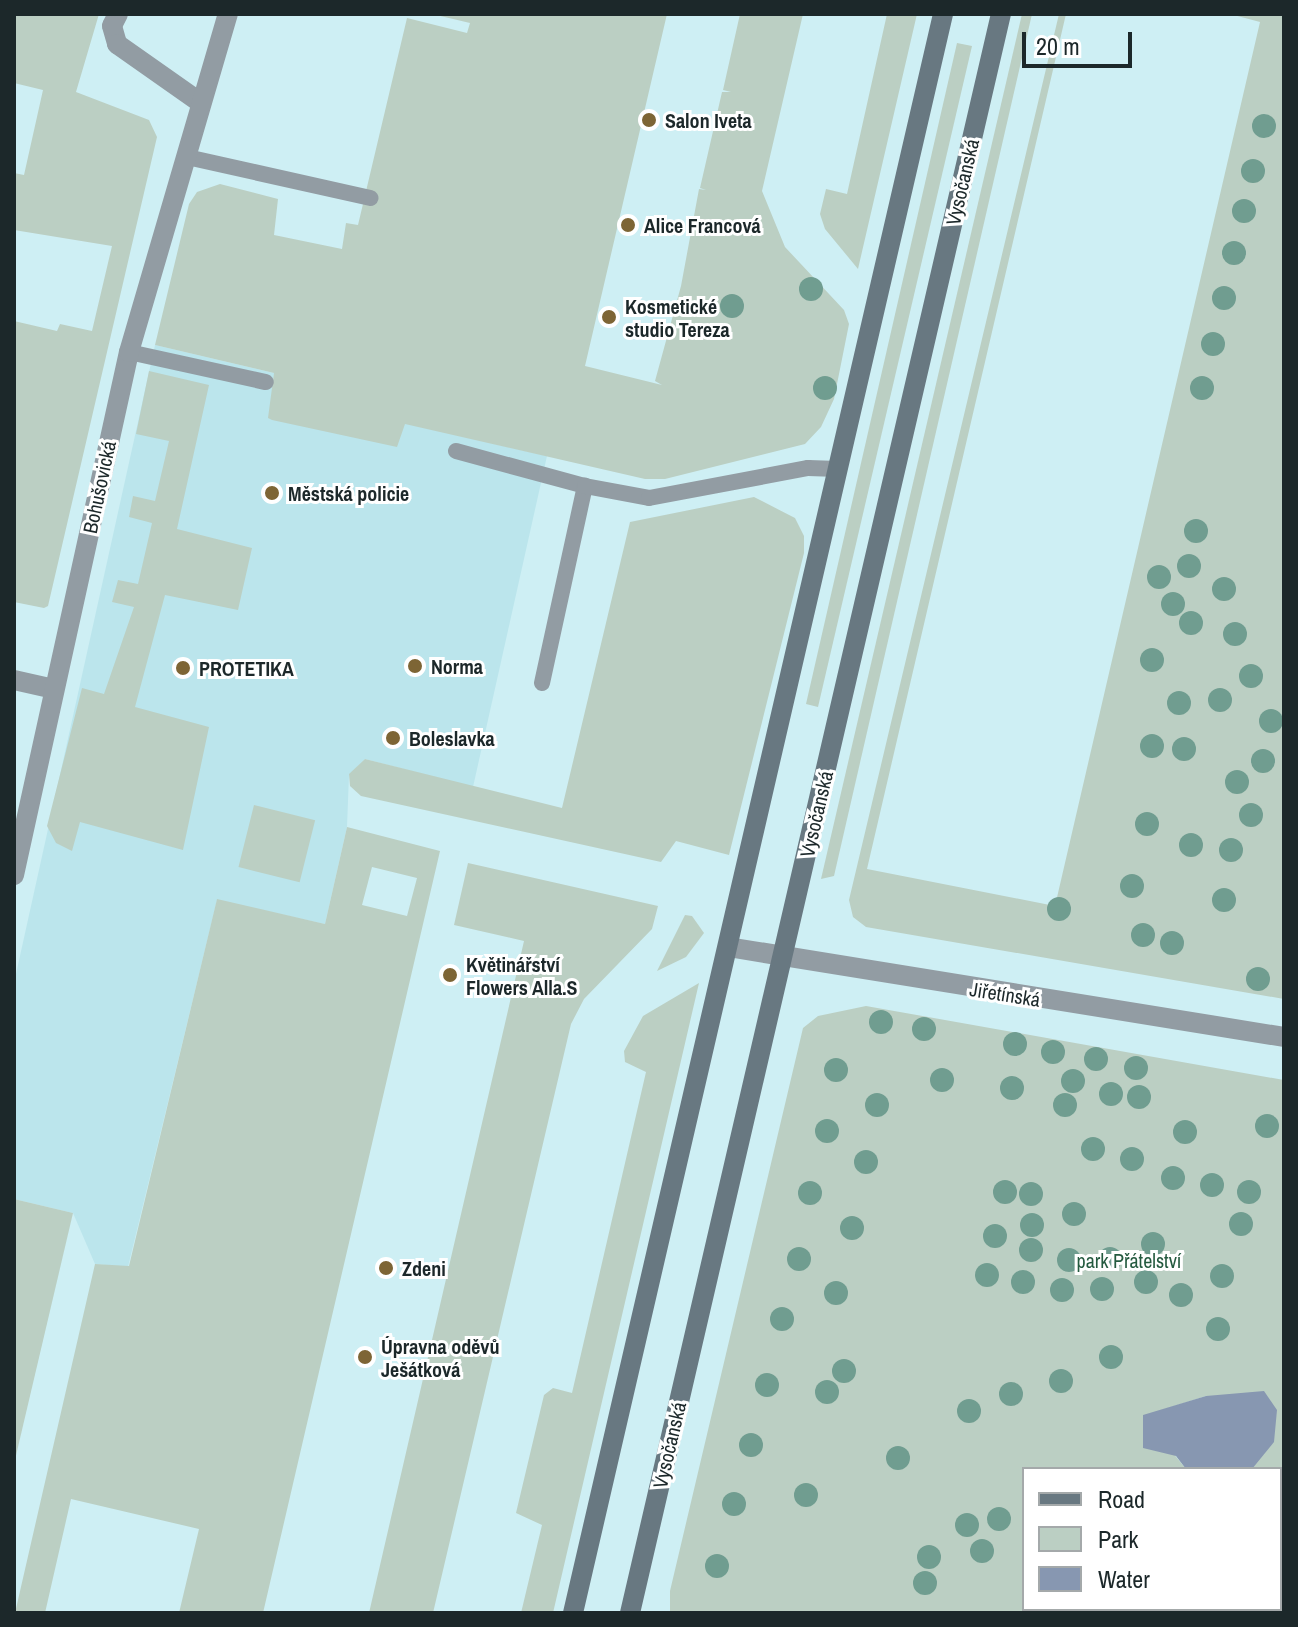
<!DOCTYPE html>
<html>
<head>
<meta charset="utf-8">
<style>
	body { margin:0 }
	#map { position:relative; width:1298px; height:1627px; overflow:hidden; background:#ceeff4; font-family:"Archivo Narrow",sans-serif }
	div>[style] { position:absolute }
	.built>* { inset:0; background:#bbe5ec }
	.green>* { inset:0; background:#bbcfc3; transform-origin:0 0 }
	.water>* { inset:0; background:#8797b1 }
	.service>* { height:16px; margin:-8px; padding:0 8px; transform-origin:8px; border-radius:8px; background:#929ca3 }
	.minor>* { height:20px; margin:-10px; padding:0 10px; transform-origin:10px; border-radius:10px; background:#929ca3 }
	.secondary>* { height:20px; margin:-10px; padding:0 10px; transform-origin:10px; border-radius:10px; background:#687881 }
	.trees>* { width:24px; height:24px; margin:-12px; border-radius:50%; background:#709d90 }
	.dots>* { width:22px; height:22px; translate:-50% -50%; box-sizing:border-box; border:4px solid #fff; border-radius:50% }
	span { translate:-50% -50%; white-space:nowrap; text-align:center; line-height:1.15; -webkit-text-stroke:6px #fff; paint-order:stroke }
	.poi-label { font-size:20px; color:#1c282a; font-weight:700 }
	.left { translate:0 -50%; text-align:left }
	.street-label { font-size:20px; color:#1c282a }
	.park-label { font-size:20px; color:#245a3f }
	.frame { position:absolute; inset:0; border:16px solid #1c282a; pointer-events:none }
	.legend { position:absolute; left:1022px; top:1467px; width:260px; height:144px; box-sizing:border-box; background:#fff; border:2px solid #a4a9aa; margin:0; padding:10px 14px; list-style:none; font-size:24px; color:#1c282a }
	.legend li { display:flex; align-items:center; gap:16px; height:40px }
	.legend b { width:40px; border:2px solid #a4a9aa }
	.scale { position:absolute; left:1022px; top:32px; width:110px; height:36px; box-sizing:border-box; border:4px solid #1c282a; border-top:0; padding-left:10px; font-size:24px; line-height:28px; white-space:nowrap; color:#1c282a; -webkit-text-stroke:6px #fff; paint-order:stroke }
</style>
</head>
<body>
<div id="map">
	<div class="built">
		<div style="clip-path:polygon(155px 345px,274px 373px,271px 409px,398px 441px,404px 423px,547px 456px,473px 787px,365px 759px,349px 775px,347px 827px,325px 924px,217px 900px,128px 1267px,95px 1264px,73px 1213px,14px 1199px,14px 983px)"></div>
	</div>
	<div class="green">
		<div style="clip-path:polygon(14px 14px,99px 14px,76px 92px,149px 120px,157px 137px,48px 606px,44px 608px,14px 602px,14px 321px,57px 331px,60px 324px,92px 331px,112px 246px,14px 230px,14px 173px,24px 175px,43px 90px,14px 83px)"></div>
		<div style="clip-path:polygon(432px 14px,667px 14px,585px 366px,662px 385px,655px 381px,681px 286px,699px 189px,706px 190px,700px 188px,722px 92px,731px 92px,723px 90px,740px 14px,803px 14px,762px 191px,785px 247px,844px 310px,849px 324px,834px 399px,821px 427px,805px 444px,665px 479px,645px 479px,405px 424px,397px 447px,272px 420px,268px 418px,274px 373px,155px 345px,189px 204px,197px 192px,220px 184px,278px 199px,274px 235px,342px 249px,346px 223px,358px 225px,407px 18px,467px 33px,470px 23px)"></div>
		<div style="clip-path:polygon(887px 14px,917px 14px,858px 269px,825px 229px,820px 214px,826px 189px,847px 194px)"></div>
		<div style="clip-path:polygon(1022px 14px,1032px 14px,834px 876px,821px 879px)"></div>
		<div style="clip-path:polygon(1059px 14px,1066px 14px,867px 869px,1055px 906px,1260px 22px,1230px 14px,1284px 14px,1284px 999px,866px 927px,853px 917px,849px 900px)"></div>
		<div style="clip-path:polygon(957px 43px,972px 46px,818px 707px,806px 704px)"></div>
		<div style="clip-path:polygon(149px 371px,209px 385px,177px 529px,252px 548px,238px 610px,165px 595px,135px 707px,209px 727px,183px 850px,80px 822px,72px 851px,56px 843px,47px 826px,82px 688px,104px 694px,134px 607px,112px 602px,118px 580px,138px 584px,152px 523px,129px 517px,133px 496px,155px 501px,169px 441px,136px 434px)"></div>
		<div style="clip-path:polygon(754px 497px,795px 518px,804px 536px,804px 553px,729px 855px,676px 841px,661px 862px,361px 796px,350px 786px,349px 774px,365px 759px,562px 808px,630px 522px)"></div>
		<div style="left:254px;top:805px;width:63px;height:64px;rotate:14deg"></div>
		<div style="clip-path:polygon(evenodd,347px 827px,440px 851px,263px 1613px,179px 1613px,199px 1529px,71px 1499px,45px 1613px,15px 1613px,95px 1264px,129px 1266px,217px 899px,325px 924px,347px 827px,372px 867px,417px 878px,407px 916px,362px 905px,372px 867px)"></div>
		<div style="clip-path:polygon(468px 863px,658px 906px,652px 929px,584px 999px,571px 1024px,433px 1613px,369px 1613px,524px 941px,454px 925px)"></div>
		<div style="clip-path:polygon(685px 915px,692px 916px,704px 933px,686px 957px,657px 971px)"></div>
		<div style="clip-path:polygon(699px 983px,553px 1613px,521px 1613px,542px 1525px,516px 1513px,544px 1395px,553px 1388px,572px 1393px,646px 1072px,625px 1062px,624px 1051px,643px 1016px)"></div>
		<div style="clip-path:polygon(866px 1006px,1284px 1080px,1284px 1613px,1205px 1613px,1280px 1609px,1280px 1469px,1252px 1469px,1206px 1396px,1143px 1416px,1186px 1469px,1024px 1469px,1024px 1609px,1183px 1613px,670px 1613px,670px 1591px,803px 1028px,818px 1016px)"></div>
		<div style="clip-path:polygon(14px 1199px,73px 1213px,14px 1464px)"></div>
	</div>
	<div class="water">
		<div style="clip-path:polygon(1264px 1391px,1277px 1410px,1274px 1442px,1252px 1469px,1186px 1469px,1176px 1456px,1143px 1448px,1143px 1415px,1206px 1396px)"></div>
	</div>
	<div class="service">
		<div style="left:187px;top:157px;width:188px;rotate:12.6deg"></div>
		<div style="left:129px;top:352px;width:140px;rotate:12.4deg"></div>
		<div style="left:456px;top:451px;width:134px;rotate:15.2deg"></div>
		<div style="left:542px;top:683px;width:202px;rotate:-77.7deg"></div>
		<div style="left:585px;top:486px;width:65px;rotate:10.6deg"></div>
		<div style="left:649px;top:498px;width:162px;rotate:-10.7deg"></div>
		<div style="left:808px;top:468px;width:30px;rotate:2deg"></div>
	</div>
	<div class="minor">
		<div style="left:118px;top:14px;width:13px;rotate:117deg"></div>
		<div style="left:112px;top:26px;width:19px;rotate:74deg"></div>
		<div style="left:117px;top:44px;width:103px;rotate:35.1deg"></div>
		<div style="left:14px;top:680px;width:41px;rotate:12.7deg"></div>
		<div style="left:14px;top:875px;width:535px;rotate:-77.6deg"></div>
		<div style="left:129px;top:352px;width:352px;rotate:-73.7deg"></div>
		<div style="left:728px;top:947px;width:563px;rotate:9.19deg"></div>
	</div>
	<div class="secondary">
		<div style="left:573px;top:1613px;width:1641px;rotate:-76.97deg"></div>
		<div style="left:630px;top:1613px;width:1641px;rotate:-76.94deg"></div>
	</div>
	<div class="trees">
		<div style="left:1264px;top:126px"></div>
		<div style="left:1253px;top:171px"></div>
		<div style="left:1244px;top:211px"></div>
		<div style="left:1234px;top:253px"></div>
		<div style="left:811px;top:289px"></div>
		<div style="left:1224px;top:298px"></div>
		<div style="left:732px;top:306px"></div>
		<div style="left:1213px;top:344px"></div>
		<div style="left:825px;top:388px"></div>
		<div style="left:1202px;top:388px"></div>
		<div style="left:1196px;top:531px"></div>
		<div style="left:1189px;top:566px"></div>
		<div style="left:1159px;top:577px"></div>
		<div style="left:1224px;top:589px"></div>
		<div style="left:1173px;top:604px"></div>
		<div style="left:1191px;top:623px"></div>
		<div style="left:1235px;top:634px"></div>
		<div style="left:1152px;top:660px"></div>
		<div style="left:1251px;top:676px"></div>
		<div style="left:1220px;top:700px"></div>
		<div style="left:1179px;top:703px"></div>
		<div style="left:1271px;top:721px"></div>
		<div style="left:1152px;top:746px"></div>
		<div style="left:1184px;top:749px"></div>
		<div style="left:1263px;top:761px"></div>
		<div style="left:1237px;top:782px"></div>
		<div style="left:1251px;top:815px"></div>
		<div style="left:1147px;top:824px"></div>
		<div style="left:1191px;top:845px"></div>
		<div style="left:1231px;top:850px"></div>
		<div style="left:1132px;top:886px"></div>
		<div style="left:1224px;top:900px"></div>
		<div style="left:1059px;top:909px"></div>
		<div style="left:1143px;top:935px"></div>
		<div style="left:1172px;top:943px"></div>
		<div style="left:1258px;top:979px"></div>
		<div style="left:881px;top:1022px"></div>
		<div style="left:924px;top:1029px"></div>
		<div style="left:1015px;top:1044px"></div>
		<div style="left:1053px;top:1052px"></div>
		<div style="left:1096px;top:1059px"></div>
		<div style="left:1136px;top:1068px"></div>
		<div style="left:836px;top:1070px"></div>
		<div style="left:942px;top:1080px"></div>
		<div style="left:1073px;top:1081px"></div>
		<div style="left:1012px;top:1088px"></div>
		<div style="left:1111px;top:1094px"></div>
		<div style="left:1139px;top:1097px"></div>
		<div style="left:877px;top:1105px"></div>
		<div style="left:1065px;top:1105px"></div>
		<div style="left:1267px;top:1126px"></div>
		<div style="left:827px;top:1131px"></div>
		<div style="left:1185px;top:1132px"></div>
		<div style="left:1093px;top:1149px"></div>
		<div style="left:1132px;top:1159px"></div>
		<div style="left:866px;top:1162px"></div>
		<div style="left:1173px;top:1178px"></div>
		<div style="left:1212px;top:1185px"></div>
		<div style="left:1005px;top:1192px"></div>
		<div style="left:1249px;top:1192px"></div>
		<div style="left:810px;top:1193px"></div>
		<div style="left:1031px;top:1194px"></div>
		<div style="left:1074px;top:1214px"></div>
		<div style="left:1241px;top:1224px"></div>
		<div style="left:1032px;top:1225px"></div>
		<div style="left:852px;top:1228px"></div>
		<div style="left:995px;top:1236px"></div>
		<div style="left:1153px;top:1244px"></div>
		<div style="left:1031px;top:1250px"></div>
		<div style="left:799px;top:1259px"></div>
		<div style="left:1110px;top:1259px"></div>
		<div style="left:1069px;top:1260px"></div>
		<div style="left:987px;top:1275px"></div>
		<div style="left:1222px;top:1276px"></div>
		<div style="left:1023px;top:1282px"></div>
		<div style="left:1146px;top:1282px"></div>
		<div style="left:1102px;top:1289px"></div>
		<div style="left:1062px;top:1290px"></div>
		<div style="left:836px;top:1293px"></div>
		<div style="left:1181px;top:1295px"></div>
		<div style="left:782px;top:1319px"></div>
		<div style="left:1218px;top:1329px"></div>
		<div style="left:1111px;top:1357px"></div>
		<div style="left:844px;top:1371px"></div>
		<div style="left:1061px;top:1381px"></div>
		<div style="left:767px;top:1385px"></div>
		<div style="left:827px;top:1392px"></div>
		<div style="left:1011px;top:1394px"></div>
		<div style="left:969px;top:1411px"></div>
		<div style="left:751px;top:1445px"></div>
		<div style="left:898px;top:1458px"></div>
		<div style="left:806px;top:1495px"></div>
		<div style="left:734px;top:1504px"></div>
		<div style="left:999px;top:1519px"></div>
		<div style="left:967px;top:1525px"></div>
		<div style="left:982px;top:1551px"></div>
		<div style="left:929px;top:1557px"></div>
		<div style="left:717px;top:1566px"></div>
		<div style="left:925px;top:1583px"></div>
	</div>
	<div class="dots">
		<div style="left:649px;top:120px;background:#7d6535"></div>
		<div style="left:628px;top:225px;background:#7d6535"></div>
		<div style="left:609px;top:317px;background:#7d6535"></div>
		<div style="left:272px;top:493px;background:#7d6535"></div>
		<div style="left:415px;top:666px;background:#7d6535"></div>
		<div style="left:183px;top:668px;background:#7d6535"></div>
		<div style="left:393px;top:738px;background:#7d6535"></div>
		<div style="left:450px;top:975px;background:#7d6535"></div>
		<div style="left:386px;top:1268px;background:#7d6535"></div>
		<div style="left:365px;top:1357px;background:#7d6535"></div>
	</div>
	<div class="poi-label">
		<span class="left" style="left:665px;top:120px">Salon Iveta</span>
		<span class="left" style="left:644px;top:225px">Alice Francová</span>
		<span class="left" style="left:625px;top:318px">Kosmetické<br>studio Tereza</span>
		<span class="left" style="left:288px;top:493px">Městská policie</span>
		<span class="left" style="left:431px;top:666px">Norma</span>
		<span class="left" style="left:199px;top:668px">PROTETIKA</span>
		<span class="left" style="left:409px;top:738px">Boleslavka</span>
		<span class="left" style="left:466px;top:976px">Květinářství<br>Flowers Alla.S</span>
		<span class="left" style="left:402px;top:1268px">Zdeni</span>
		<span class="left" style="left:381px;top:1358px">Úpravna oděvů<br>Ješátková</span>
	</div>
	<div class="street-label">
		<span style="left:962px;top:182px;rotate:-77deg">Vysočanská</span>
		<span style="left:99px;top:487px;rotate:-78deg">Bohušovická</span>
		<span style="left:816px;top:814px;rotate:-77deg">Vysočanská</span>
		<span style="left:1005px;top:994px;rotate:9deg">Jiřetínská</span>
		<span style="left:669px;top:1445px;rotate:-77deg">Vysočanská</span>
	</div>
	<div class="park-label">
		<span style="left:1129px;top:1260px">park Přátelství</span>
	</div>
	<div class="frame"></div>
	<ul class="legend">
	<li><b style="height:10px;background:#687881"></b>Road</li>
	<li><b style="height:22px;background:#bbcfc3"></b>Park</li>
	<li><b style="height:22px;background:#8797b1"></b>Water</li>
	</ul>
	<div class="scale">20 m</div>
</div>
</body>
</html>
